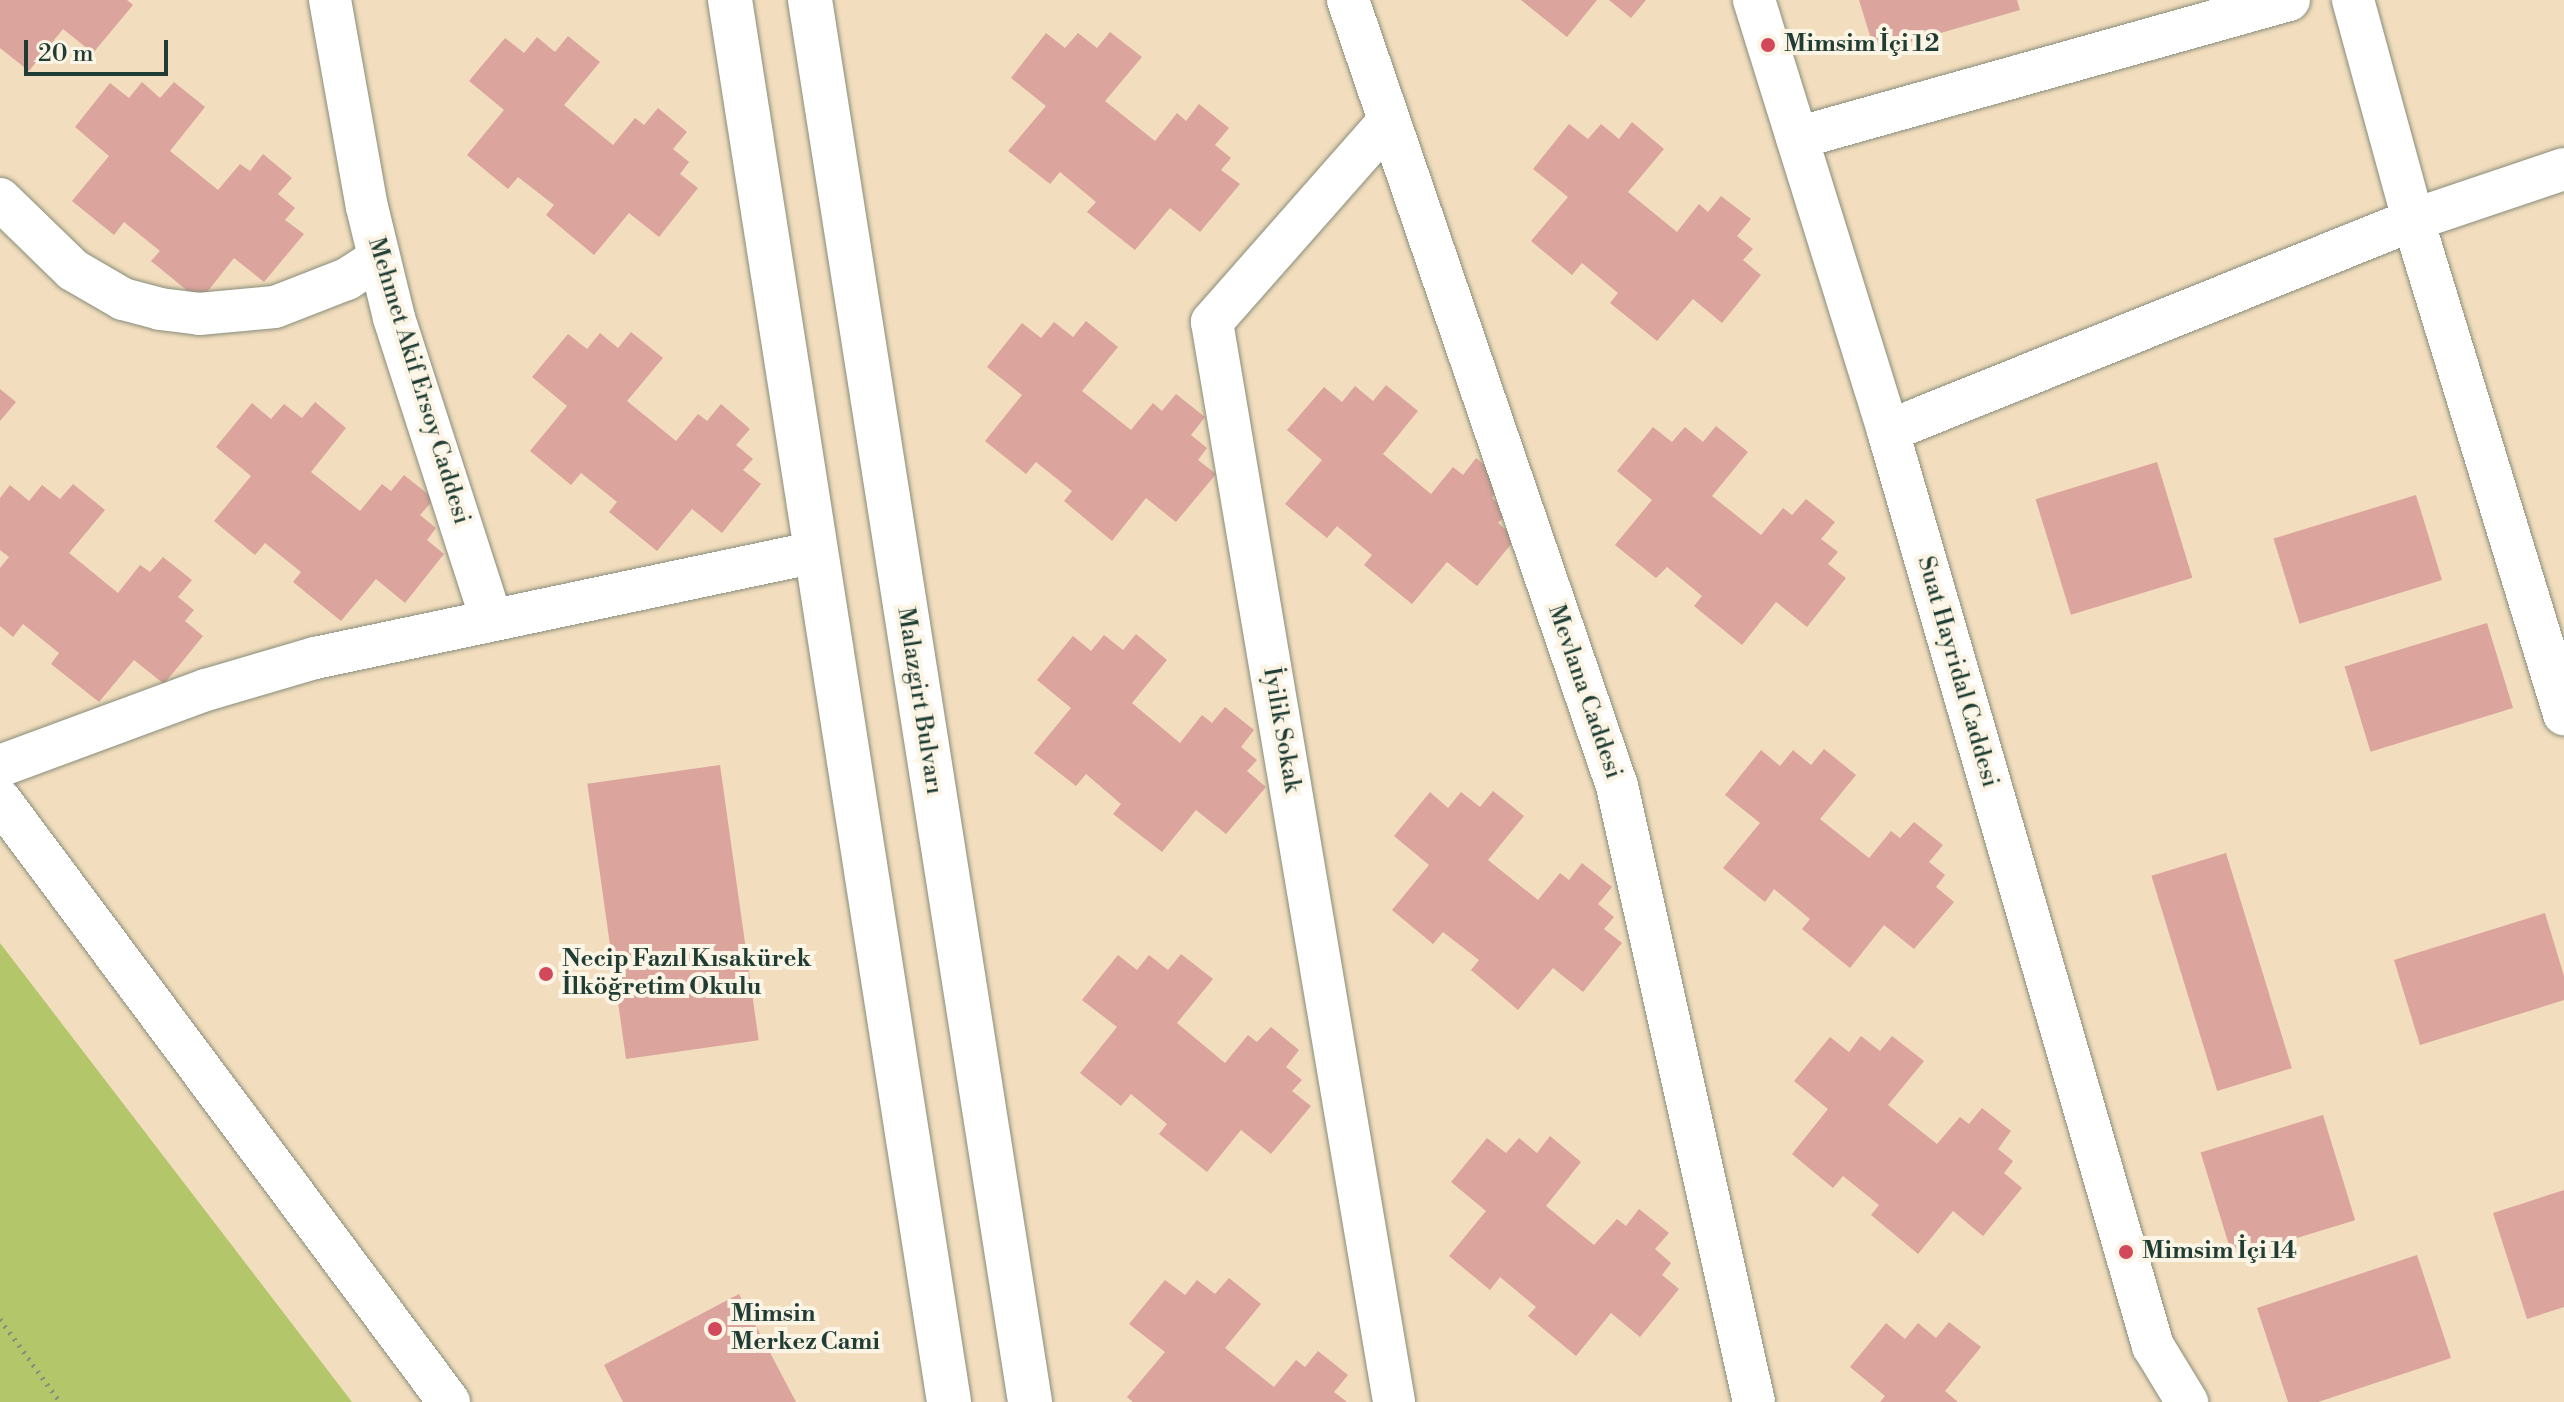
<!DOCTYPE html>
<html>
<head>
<meta charset="utf-8">
<style>
	body { margin:0 }
	#map { position:relative; width:2564px; height:1402px; overflow:hidden; background:#f2ddbe; font-family:"Libre Bodoni",serif }
	div>[style] { position:absolute }
	.green>* { inset:0; background:#b3c66a }
	.building>* { inset:0; background:#dba49d; transform-origin:0 0 }
	.path>* { height:5px; margin-top:-2.5px; transform-origin:0; background:repeating-linear-gradient(90deg,#888d79 0 2px,transparent 0 8px) }
	.roads { filter:drop-shadow(0 0 2px #888d79) drop-shadow(0 0 2px #888d79) }
	.minor>* { height:42px; margin:-21px; padding:0 21px; transform-origin:21px; border-radius:21px; background:#fff }
	.trunk>* { height:44px; margin:-22px; padding:0 22px; transform-origin:22px; border-radius:22px; background:#fff }
	.dots>* { width:22px; height:22px; translate:-50% -50%; box-sizing:border-box; border:4px solid #fcf5e5; border-radius:50% }
	span { translate:-50% -50%; white-space:nowrap; text-align:center; line-height:1.15; -webkit-text-stroke:8px #fcf5e5; paint-order:stroke }
	.poi-label { font-size:24px; color:#1f3d34; font-weight:700 }
	.left { translate:0 -50%; text-align:left }
	.street-label { font-size:24px; color:#1f3d34 }
	.scale { position:absolute; left:24px; top:40px; width:144px; height:36px; box-sizing:border-box; border:4px solid #1f3d34; border-top:0; padding-left:10px; font-size:24px; line-height:28px; white-space:nowrap; color:#1f3d34; -webkit-text-stroke:6px #fcf5e5; paint-order:stroke }
</style>
</head>
<body>
<div id="map">
	<div class="green">
		<div style="clip-path:polygon(0 943px,352px 1402px,0 1402px)"></div>
	</div>
	<div class="building">
		<div style="clip-path:polygon(0 0,127px 0,133px 5px,93px 53px,63px 29px,29px 71px,0 48px)"></div>
		<div style="clip-path:polygon(1521px 0,1597px 0,1567px 37px)"></div>
		<div style="clip-path:polygon(1609px 0,1646px 0,1631px 18px)"></div>
		<div style="clip-path:polygon(1859px 0,2017px 0,2020px 10px,1875px 52px)"></div>
		<div style="clip-path:polygon(1110px 32px,1142px 57px,1105px 101px,1155px 141px,1177px 113px,1186px 121px,1199px 104px,1229px 128px,1215px 145px,1231px 158px,1221px 170px,1240px 184px,1200px 232px,1170px 208px,1135px 250px,1087px 212px,1096px 202px,1060px 172px,1050px 184px,1008px 151px,1046px 106px,1011px 78px,1046px 33px,1065px 48px,1078px 33px,1097px 48px)"></div>
		<div style="clip-path:polygon(568px 36px,600px 62px,564px 105px,613px 145px,635px 118px,644px 125px,658px 108px,687px 132px,673px 149px,689px 162px,680px 174px,698px 188px,659px 237px,629px 213px,594px 255px,546px 215px,554px 205px,518px 177px,508px 189px,467px 155px,504px 110px,469px 81px,505px 38px,524px 53px,537px 37px,555px 52px)"></div>
		<div style="clip-path:polygon(142px 82px,160px 98px,174px 82px,205px 107px,170px 151px,218px 190px,240px 164px,250px 171px,263px 154px,292px 178px,278px 194px,295px 208px,285px 220px,304px 234px,264px 282px,234px 258px,200px 301px,151px 261px,160px 251px,124px 222px,114px 235px,72px 201px,109px 156px,75px 127px,110px 83px,129px 98px)"></div>
		<div style="clip-path:polygon(1632px 122px,1664px 149px,1628px 192px,1677px 232px,1699px 204px,1708px 212px,1721px 196px,1751px 219px,1737px 236px,1753px 249px,1743px 260px,1761px 275px,1722px 323px,1693px 299px,1657px 341px,1610px 303px,1618px 293px,1582px 263px,1572px 275px,1531px 241px,1568px 197px,1533px 169px,1569px 124px,1588px 139px,1601px 124px,1619px 139px)"></div>
		<div style="clip-path:polygon(1086px 321px,1118px 347px,1082px 391px,1131px 430px,1153px 403px,1162px 411px,1176px 394px,1205px 417px,1191px 435px,1207px 448px,1198px 460px,1216px 474px,1176px 522px,1146px 498px,1112px 541px,1064px 501px,1072px 491px,1036px 462px,1026px 474px,985px 441px,1022px 395px,987px 367px,1022px 323px,1041px 338px,1054px 322px,1073px 337px)"></div>
		<div style="clip-path:polygon(631px 332px,663px 358px,627px 401px,676px 441px,698px 414px,707px 421px,721px 404px,750px 429px,736px 445px,753px 459px,743px 470px,761px 484px,722px 533px,692px 509px,657px 551px,609px 512px,617px 502px,581px 473px,571px 485px,530px 451px,567px 406px,532px 377px,568px 334px,587px 349px,600px 333px,618px 348px)"></div>
		<div style="clip-path:polygon(1386px 385px,1418px 411px,1383px 454px,1431px 494px,1453px 467px,1463px 475px,1476px 458px,1505px 482px,1492px 498px,1508px 512px,1498px 523px,1516px 538px,1477px 586px,1447px 562px,1412px 604px,1364px 565px,1372px 555px,1337px 526px,1327px 538px,1285px 504px,1322px 460px,1287px 430px,1324px 387px,1342px 402px,1355px 386px,1373px 401px)"></div>
		<div style="clip-path:polygon(0 389px,16px 402px,0 421px)"></div>
		<div style="clip-path:polygon(315px 402px,346px 428px,311px 472px,360px 511px,382px 484px,391px 491px,404px 475px,434px 499px,420px 515px,436px 528px,427px 540px,444px 554px,405px 603px,376px 579px,341px 621px,293px 582px,301px 572px,265px 543px,255px 555px,214px 521px,251px 476px,216px 447px,252px 403px,271px 419px,284px 404px,302px 418px)"></div>
		<div style="clip-path:polygon(1716px 426px,1748px 452px,1712px 496px,1761px 535px,1783px 508px,1792px 515px,1806px 499px,1835px 522px,1821px 539px,1838px 552px,1828px 564px,1846px 578px,1807px 627px,1776px 602px,1742px 645px,1694px 606px,1702px 596px,1667px 567px,1656px 578px,1615px 545px,1652px 500px,1617px 471px,1653px 427px,1672px 442px,1685px 427px,1703px 442px)"></div>
		<div style="left:2157px;top:462px;width:121px;height:127px;rotate:73deg"></div>
		<div style="clip-path:polygon(73px 484px,105px 510px,69px 553px,118px 593px,140px 565px,150px 572px,163px 557px,192px 580px,178px 597px,194px 610px,185px 621px,203px 636px,164px 684px,134px 660px,99px 702px,51px 664px,59px 653px,23px 624px,13px 637px,0 626px,0 568px,9px 557px,0 550px,0 498px,10px 485px,29px 501px,42px 485px,60px 499px)"></div>
		<div style="left:2416px;top:495px;width:89px;height:149px;rotate:73deg"></div>
		<div style="left:2487px;top:623px;width:89px;height:149px;rotate:73deg"></div>
		<div style="clip-path:polygon(1136px 634px,1167px 660px,1132px 703px,1180px 743px,1202px 715px,1212px 723px,1225px 707px,1254px 730px,1241px 747px,1257px 760px,1247px 771px,1266px 787px,1226px 834px,1196px 810px,1162px 852px,1113px 814px,1121px 804px,1086px 774px,1076px 786px,1034px 753px,1071px 708px,1037px 680px,1073px 636px,1091px 651px,1104px 635px,1123px 650px)"></div>
		<div style="clip-path:polygon(1824px 749px,1856px 775px,1820px 819px,1869px 858px,1891px 831px,1900px 838px,1914px 822px,1943px 845px,1929px 862px,1945px 875px,1936px 887px,1954px 902px,1914px 949px,1884px 925px,1850px 968px,1802px 929px,1810px 919px,1774px 889px,1765px 902px,1723px 868px,1760px 823px,1725px 795px,1761px 750px,1780px 766px,1793px 750px,1811px 765px)"></div>
		<div style="left:720px;top:765px;width:278px;height:134px;rotate:82deg"></div>
		<div style="clip-path:polygon(1493px 791px,1524px 816px,1488px 860px,1538px 900px,1560px 873px,1569px 880px,1582px 863px,1612px 887px,1598px 904px,1614px 917px,1604px 929px,1622px 943px,1583px 992px,1553px 968px,1518px 1010px,1471px 970px,1479px 960px,1443px 932px,1433px 944px,1392px 910px,1429px 865px,1394px 836px,1430px 792px,1448px 808px,1461px 792px,1480px 807px)"></div>
		<div style="left:2226px;top:853px;width:225px;height:78px;rotate:73deg"></div>
		<div style="clip-path:polygon(2545px 913px,2564px 976px,2564px 1000px,2420px 1045px,2394px 960px)"></div>
		<div style="clip-path:polygon(1181px 954px,1213px 979px,1177px 1023px,1225px 1063px,1248px 1035px,1257px 1042px,1271px 1027px,1299px 1050px,1286px 1067px,1302px 1080px,1292px 1091px,1311px 1106px,1271px 1154px,1241px 1130px,1207px 1172px,1159px 1134px,1167px 1124px,1131px 1094px,1121px 1106px,1080px 1073px,1117px 1027px,1082px 1000px,1118px 955px,1137px 970px,1149px 955px,1168px 970px)"></div>
		<div style="clip-path:polygon(1861px 1036px,1880px 1051px,1892px 1036px,1924px 1061px,1888px 1105px,1937px 1144px,1960px 1117px,1969px 1124px,1982px 1108px,2011px 1131px,1998px 1149px,2013px 1161px,2004px 1173px,2022px 1188px,1983px 1236px,1953px 1211px,1918px 1254px,1871px 1215px,1879px 1205px,1843px 1176px,1833px 1188px,1792px 1154px,1828px 1109px,1794px 1081px,1830px 1037px,1849px 1052px)"></div>
		<div style="left:2323px;top:1115px;width:110px;height:128px;rotate:73deg"></div>
		<div style="clip-path:polygon(1550px 1136px,1581px 1162px,1546px 1206px,1594px 1245px,1617px 1219px,1626px 1226px,1639px 1209px,1669px 1233px,1655px 1249px,1671px 1263px,1662px 1275px,1679px 1289px,1640px 1337px,1611px 1313px,1576px 1356px,1528px 1316px,1536px 1307px,1500px 1277px,1490px 1290px,1449px 1256px,1486px 1211px,1451px 1182px,1487px 1138px,1506px 1153px,1519px 1138px,1537px 1153px)"></div>
		<div style="clip-path:polygon(2564px 1190px,2564px 1307px,2527px 1319px,2493px 1213px)"></div>
		<div style="clip-path:polygon(2417px 1255px,2451px 1358px,2318px 1402px,2288px 1402px,2257px 1308px)"></div>
		<div style="clip-path:polygon(1229px 1278px,1261px 1304px,1225px 1348px,1274px 1387px,1296px 1360px,1305px 1367px,1318px 1351px,1348px 1375px,1334px 1392px,1347px 1402px,1133px 1402px,1127px 1397px,1165px 1352px,1129px 1324px,1165px 1280px,1185px 1295px,1197px 1280px,1215px 1294px)"></div>
		<div style="clip-path:polygon(739px 1294px,796px 1402px,623px 1402px,604px 1365px)"></div>
		<div style="clip-path:polygon(1949px 1322px,1981px 1347px,1945px 1391px,1958px 1402px,1880px 1402px,1885px 1396px,1850px 1367px,1886px 1323px,1905px 1339px,1918px 1323px,1936px 1338px)"></div>
	</div>
	<div class="path">
		<div style="left:0;top:1319px;width:102px;rotate:54.1deg"></div>
	</div>
	<div class="roads">
		<div class="minor">
			<div style="left:330px;top:0;width:210px;rotate:79.9deg"></div>
			<div style="left:367px;top:207px;width:114px;rotate:76.3deg"></div>
			<div style="left:394px;top:318px;width:315px;rotate:72.1deg"></div>
			<div style="left:1348px;top:0;width:831px;rotate:71.11deg"></div>
			<div style="left:1617px;top:786px;width:631px;rotate:77.46deg"></div>
			<div style="left:1754px;top:0;width:451px;rotate:72.7deg"></div>
			<div style="left:1888px;top:431px;width:953px;rotate:73.85deg"></div>
			<div style="left:2153px;top:1346px;width:66px;rotate:58.7deg"></div>
			<div style="left:2353px;top:0;width:228px;rotate:74.7deg"></div>
			<div style="left:2413px;top:220px;width:517px;rotate:73deg"></div>
			<div style="left:1389px;top:121px;width:268px;rotate:131.4deg"></div>
			<div style="left:1212px;top:322px;width:1095px;rotate:80.43deg"></div>
			<div style="left:1797px;top:138px;width:511px;rotate:-15.67deg"></div>
			<div style="left:0;top:199px;width:102px;rotate:44.2deg"></div>
			<div style="left:73px;top:270px;width:58px;rotate:30.1deg"></div>
			<div style="left:123px;top:299px;width:38px;rotate:15deg"></div>
			<div style="left:160px;top:309px;width:39px;rotate:7deg"></div>
			<div style="left:199px;top:314px;width:76px;rotate:-5.3deg"></div>
			<div style="left:275px;top:307px;width:77px;rotate:-21.3deg"></div>
			<div style="left:347px;top:279px;width:38px;rotate:-33deg"></div>
			<div style="left:1888px;top:431px;width:566px;rotate:-21.9deg"></div>
			<div style="left:2413px;top:220px;width:159px;rotate:-18.7deg"></div>
			<div style="left:0;top:766px;width:220px;rotate:-20.3deg"></div>
			<div style="left:206px;top:690px;width:114px;rotate:-16.4deg"></div>
			<div style="left:315px;top:658px;width:512px;rotate:-11.95deg"></div>
			<div style="left:0;top:800px;width:751px;rotate:53.28deg"></div>
		</div>
		<div class="trunk">
			<div style="left:730px;top:0;width:1419px;rotate:81.12deg"></div>
			<div style="left:810px;top:0;width:1419px;rotate:81.08deg"></div>
		</div>
	</div>
	<div class="dots">
		<div style="left:1768px;top:45px;background:#d1495b"></div>
		<div style="left:546px;top:974px;background:#d1495b"></div>
		<div style="left:2126px;top:1252px;background:#d1495b"></div>
		<div style="left:715px;top:1329px;background:#d1495b"></div>
	</div>
	<div class="poi-label">
		<span class="left" style="left:1784px;top:45px">Mimsim İçi 12</span>
		<span class="left" style="left:562px;top:974px">Necip Fazıl Kısakürek<br>İlköğretim Okulu</span>
		<span class="left" style="left:2142px;top:1252px">Mimsim İçi 14</span>
		<span class="left" style="left:731px;top:1329px">Mimsin<br>Merkez Cami</span>
	</div>
	<div class="street-label">
		<span style="left:418px;top:381px;rotate:73deg">Mehmet Akif Ersoy Caddesi</span>
		<span style="left:1957px;top:672px;rotate:74deg">Suat Hayridal Caddesi</span>
		<span style="left:1584px;top:692px;rotate:71deg">Mevlana Caddesi</span>
		<span style="left:919px;top:701px;rotate:81deg">Malazgirt Bulvarı</span>
		<span style="left:1281px;top:730px;rotate:80deg">İyilik Sokak</span>
	</div>
	<div class="scale">20 m</div>
</div>
</body>
</html>
